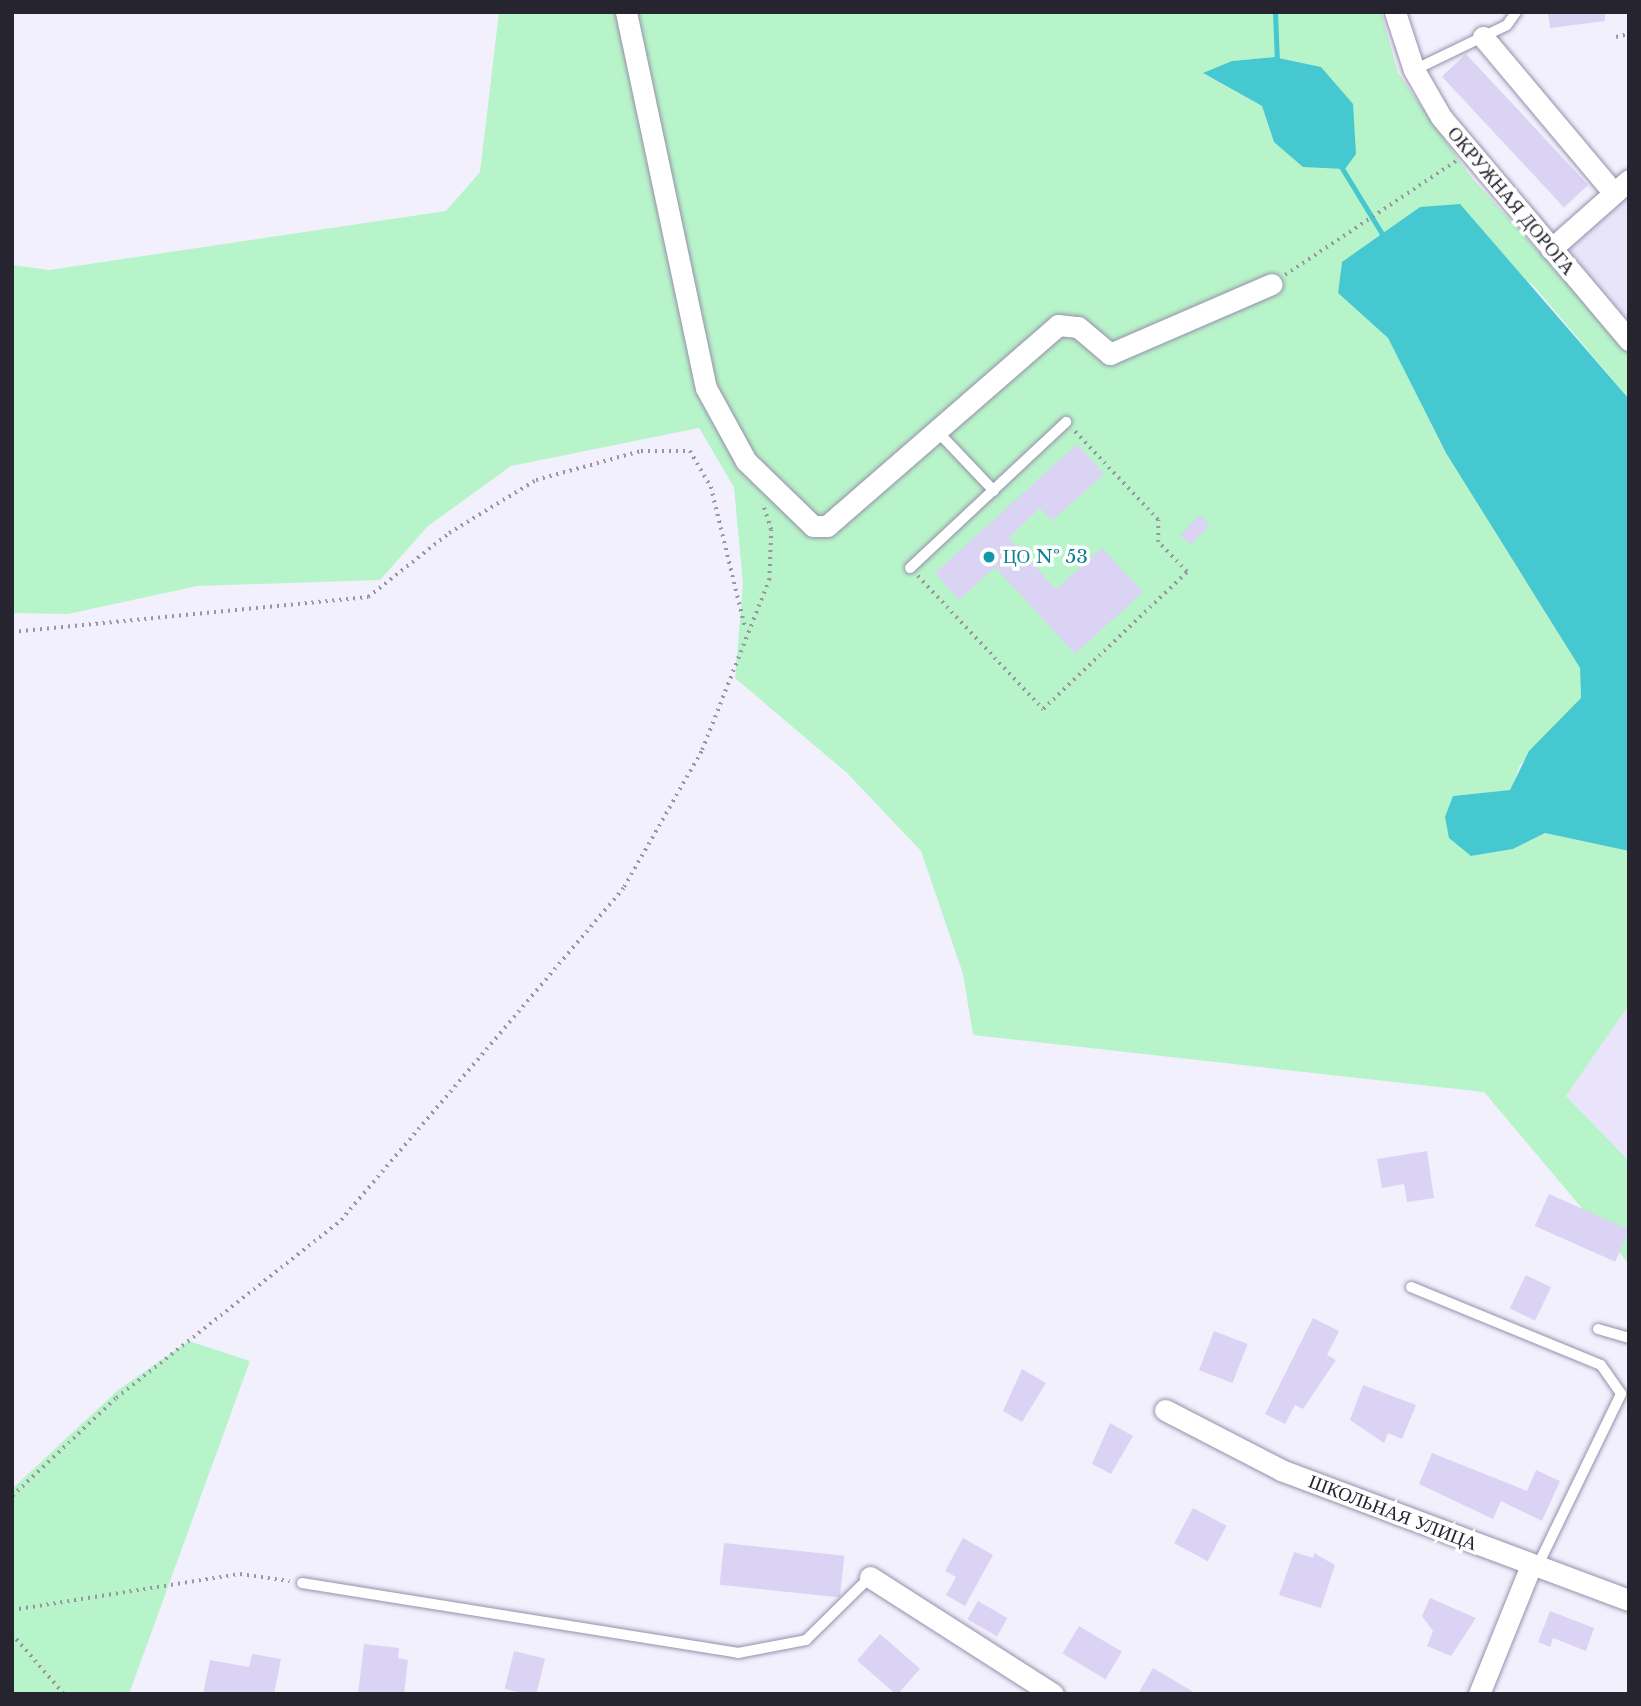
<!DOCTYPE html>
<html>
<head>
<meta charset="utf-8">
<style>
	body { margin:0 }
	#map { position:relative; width:1641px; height:1706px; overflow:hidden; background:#f3f0fd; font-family:"Libre Baskerville",serif }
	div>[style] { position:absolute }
	.built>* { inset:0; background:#e9e4fb }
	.education>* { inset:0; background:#e8e5fb }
	.green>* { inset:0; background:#b8f4c9 }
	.water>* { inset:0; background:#45c8d0 }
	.stream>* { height:5px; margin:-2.5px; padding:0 2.5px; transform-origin:2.5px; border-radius:2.5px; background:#45c8d0 }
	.building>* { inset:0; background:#dad3f3; transform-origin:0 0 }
	.path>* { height:3.5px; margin-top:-1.75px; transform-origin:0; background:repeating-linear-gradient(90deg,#9996a2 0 2px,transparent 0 7px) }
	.roads { filter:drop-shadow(0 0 2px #968fac) drop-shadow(0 0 2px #968fac) }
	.service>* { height:10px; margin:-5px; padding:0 5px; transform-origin:5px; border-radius:5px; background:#fff }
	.minor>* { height:21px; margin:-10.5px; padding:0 10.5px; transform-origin:10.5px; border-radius:10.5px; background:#fff }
	.dots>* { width:19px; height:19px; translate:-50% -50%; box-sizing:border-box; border:4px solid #fff; border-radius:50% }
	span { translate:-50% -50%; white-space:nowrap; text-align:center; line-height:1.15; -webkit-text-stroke:7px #fff; paint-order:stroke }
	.street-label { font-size:19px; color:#26242f }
	.culture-label { font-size:19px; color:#0d838f }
	.left { translate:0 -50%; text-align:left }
	.frame { position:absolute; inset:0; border:14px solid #26242f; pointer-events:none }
</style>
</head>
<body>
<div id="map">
	<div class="built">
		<div style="clip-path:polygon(1629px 1005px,1629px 1161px,1566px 1096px)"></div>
	</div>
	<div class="education">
		<div style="clip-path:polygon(1629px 194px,1629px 320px,1566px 249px)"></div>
	</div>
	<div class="green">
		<div style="clip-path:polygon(evenodd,499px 12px,1381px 12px,1398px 73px,1471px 177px,1629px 351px,1629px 399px,1533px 285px,1420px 207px,1342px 263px,1338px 293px,1388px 338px,1446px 453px,1580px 668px,1581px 699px,1520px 765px,1511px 790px,1453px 796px,1471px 856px,1513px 849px,1545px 833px,1629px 851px,1629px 1005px,1566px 1096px,1629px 1161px,1629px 1264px,1484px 1092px,973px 1035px,963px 974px,921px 851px,847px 773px,735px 678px,743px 584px,734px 487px,699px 428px,511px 466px,428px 526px,380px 580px,197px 586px,68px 614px,12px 613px,12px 265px,49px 270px,446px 211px,480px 172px,499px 12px,1274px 57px,1321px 67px,1274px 142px,1262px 106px,1204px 74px,1232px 61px,1274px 57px)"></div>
		<div style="clip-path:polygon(189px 1341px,250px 1361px,129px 1694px,12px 1694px,12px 1489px,118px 1390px)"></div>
	</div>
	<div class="water">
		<div style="clip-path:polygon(1274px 57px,1321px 67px,1353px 104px,1356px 154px,1345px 169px,1303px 167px,1274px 142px,1262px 106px,1203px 73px,1232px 61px)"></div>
		<div style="clip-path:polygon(1460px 204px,1629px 399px,1629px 851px,1545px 833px,1513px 849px,1471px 856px,1449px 838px,1445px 817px,1453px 796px,1510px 790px,1529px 751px,1581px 698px,1580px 668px,1446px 453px,1388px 338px,1338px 293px,1342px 262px,1420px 207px)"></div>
	</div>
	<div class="stream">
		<div style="left:1275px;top:12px;width:49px;rotate:87.7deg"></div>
		<div style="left:1340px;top:165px;width:84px;rotate:58.6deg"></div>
	</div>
	<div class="building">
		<div style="clip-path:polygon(1548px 12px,1605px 12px,1605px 21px,1550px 28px)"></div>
		<div style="left:1466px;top:54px;width:179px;height:33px;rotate:47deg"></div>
		<div style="clip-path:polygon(1077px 444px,1104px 474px,1052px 521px,1040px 508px,1009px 538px,1056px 589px,1102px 548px,1143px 592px,1075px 654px,995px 567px,959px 600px,935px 573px)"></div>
		<div style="left:1200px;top:515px;width:14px;height:28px;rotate:45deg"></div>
		<div style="clip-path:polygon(1427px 1151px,1434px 1198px,1407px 1202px,1404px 1184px,1382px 1188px,1377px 1159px)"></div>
		<div style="left:1549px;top:1194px;width:88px;height:35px;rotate:24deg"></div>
		<div style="left:1526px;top:1275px;width:28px;height:37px;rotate:26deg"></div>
		<div style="clip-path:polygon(1313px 1318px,1339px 1331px,1327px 1355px,1336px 1360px,1303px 1409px,1295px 1405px,1285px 1424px,1265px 1414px)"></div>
		<div style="left:1214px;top:1331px;width:36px;height:42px;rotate:21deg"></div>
		<div style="clip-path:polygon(1022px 1369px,1046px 1383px,1022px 1422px,1003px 1411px)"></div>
		<div style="clip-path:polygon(1363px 1385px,1416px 1405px,1402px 1439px,1388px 1433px,1384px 1443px,1350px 1420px)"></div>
		<div style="clip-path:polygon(1110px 1423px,1133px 1436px,1111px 1474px,1092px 1464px)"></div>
		<div style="clip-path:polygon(1432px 1453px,1527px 1491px,1536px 1470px,1560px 1481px,1542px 1521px,1501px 1501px,1493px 1519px,1419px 1484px)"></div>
		<div style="left:1193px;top:1508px;width:38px;height:40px;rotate:28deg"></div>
		<div style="clip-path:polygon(963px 1538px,993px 1555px,965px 1606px,946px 1595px,956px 1577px,945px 1571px)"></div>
		<div style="left:724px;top:1543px;width:121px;height:42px;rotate:6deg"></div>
		<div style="clip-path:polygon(1294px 1552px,1313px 1558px,1314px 1553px,1335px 1565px,1321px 1608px,1279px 1595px)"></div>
		<div style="clip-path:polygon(1430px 1598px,1476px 1618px,1451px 1656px,1427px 1646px,1433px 1631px,1422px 1616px)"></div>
		<div style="left:978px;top:1601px;width:34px;height:21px;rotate:30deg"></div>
		<div style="clip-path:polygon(1550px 1611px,1594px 1628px,1586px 1651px,1553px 1638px,1550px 1647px,1538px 1642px)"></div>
		<div style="left:1079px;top:1626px;width:50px;height:32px;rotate:31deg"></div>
		<div style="left:880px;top:1634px;width:53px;height:35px;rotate:41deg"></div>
		<div style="clip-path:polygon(364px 1644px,399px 1648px,398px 1658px,408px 1660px,404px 1694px,358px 1694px)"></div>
		<div style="left:514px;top:1651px;width:32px;height:39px;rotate:14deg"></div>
		<div style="clip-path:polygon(252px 1654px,281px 1659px,274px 1694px,203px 1694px,210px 1660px,249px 1667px)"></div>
		<div style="clip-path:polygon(1153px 1668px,1197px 1694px,1138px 1694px)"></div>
	</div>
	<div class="path">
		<div style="left:1616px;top:37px;width:13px;rotate:-13deg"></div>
		<div style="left:1285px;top:275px;width:206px;rotate:-33.7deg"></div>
		<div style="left:918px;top:576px;width:183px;rotate:46.8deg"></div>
		<div style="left:1043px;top:709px;width:199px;rotate:-43.6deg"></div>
		<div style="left:1187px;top:572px;width:42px;rotate:-134deg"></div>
		<div style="left:1158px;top:542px;width:22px;rotate:-90deg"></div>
		<div style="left:1158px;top:520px;width:122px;rotate:-133.3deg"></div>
		<div style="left:12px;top:632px;width:358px;rotate:-5.6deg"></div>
		<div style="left:368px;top:597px;width:103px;rotate:-38.3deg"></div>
		<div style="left:449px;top:533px;width:102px;rotate:-31.3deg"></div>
		<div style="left:536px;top:480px;width:109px;rotate:-15.4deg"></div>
		<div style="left:641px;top:451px;width:49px"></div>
		<div style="left:690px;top:451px;width:42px;rotate:59.7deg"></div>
		<div style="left:711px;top:487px;width:144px;rotate:76.3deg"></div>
		<div style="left:12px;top:1496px;width:143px;rotate:-43.3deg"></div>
		<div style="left:116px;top:1398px;width:287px;rotate:-38.3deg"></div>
		<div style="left:341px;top:1220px;width:437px;rotate:-49.6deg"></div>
		<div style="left:624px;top:887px;width:158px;rotate:-60.3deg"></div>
		<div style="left:702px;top:750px;width:183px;rotate:-68.5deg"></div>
		<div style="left:769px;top:580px;width:50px;rotate:-87.7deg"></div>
		<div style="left:771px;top:530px;width:26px;rotate:-108deg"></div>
		<div style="left:12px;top:1610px;width:231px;rotate:-9deg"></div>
		<div style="left:240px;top:1574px;width:50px;rotate:8deg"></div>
		<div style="left:12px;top:1634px;width:79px;rotate:49.1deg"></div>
	</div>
	<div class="roads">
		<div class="service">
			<div style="left:1414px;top:70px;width:103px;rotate:-25.8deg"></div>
			<div style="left:1507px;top:25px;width:16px;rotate:-55deg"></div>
			<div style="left:938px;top:432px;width:81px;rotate:46.5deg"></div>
			<div style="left:910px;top:568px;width:214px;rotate:-43.1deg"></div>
			<div style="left:1411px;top:1287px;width:205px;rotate:22.3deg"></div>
			<div style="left:1601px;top:1365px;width:35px;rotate:55deg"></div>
			<div style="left:1621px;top:1394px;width:192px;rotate:115.9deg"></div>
			<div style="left:1598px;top:1329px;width:32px;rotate:16deg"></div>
			<div style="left:302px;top:1583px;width:442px;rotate:9.1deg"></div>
			<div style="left:738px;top:1653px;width:69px;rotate:-10.8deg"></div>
			<div style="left:806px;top:1640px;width:90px;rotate:-44.5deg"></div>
		</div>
		<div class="minor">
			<div style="left:626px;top:12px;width:384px;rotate:78deg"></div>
			<div style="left:706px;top:388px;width:83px;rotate:61.3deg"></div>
			<div style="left:746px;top:461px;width:93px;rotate:44.1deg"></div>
			<div style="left:813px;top:526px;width:14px"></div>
			<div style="left:827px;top:526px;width:306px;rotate:-41deg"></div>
			<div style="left:1058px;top:325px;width:20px;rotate:6deg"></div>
			<div style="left:1078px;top:327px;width:42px;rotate:40.2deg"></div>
			<div style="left:1110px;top:354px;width:176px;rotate:-23.4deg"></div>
			<div style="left:1395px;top:12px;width:61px;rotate:71.9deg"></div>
			<div style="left:1414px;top:70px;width:54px;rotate:60.1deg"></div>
			<div style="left:1441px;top:117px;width:292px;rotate:49.9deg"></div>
			<div style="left:1483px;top:37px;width:202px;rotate:50deg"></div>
			<div style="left:1551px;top:249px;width:104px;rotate:-41.5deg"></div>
			<div style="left:1165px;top:1410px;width:131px;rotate:27.3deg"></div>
			<div style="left:1281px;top:1470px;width:371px;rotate:20.5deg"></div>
			<div style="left:870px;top:1577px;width:217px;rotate:32.6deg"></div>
			<div style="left:1479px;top:1694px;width:139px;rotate:-68deg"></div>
		</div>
	</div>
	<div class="dots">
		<div style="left:989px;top:557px;background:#0f9aa8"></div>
	</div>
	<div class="street-label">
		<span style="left:1511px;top:201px;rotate:50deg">ОКРУЖНАЯ ДОРОГА</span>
		<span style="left:1393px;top:1513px;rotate:21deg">ШКОЛЬНАЯ УЛИЦА</span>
	</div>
	<div class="culture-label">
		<span class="left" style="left:1003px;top:557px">ЦО № 53</span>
	</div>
	<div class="frame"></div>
</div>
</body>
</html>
